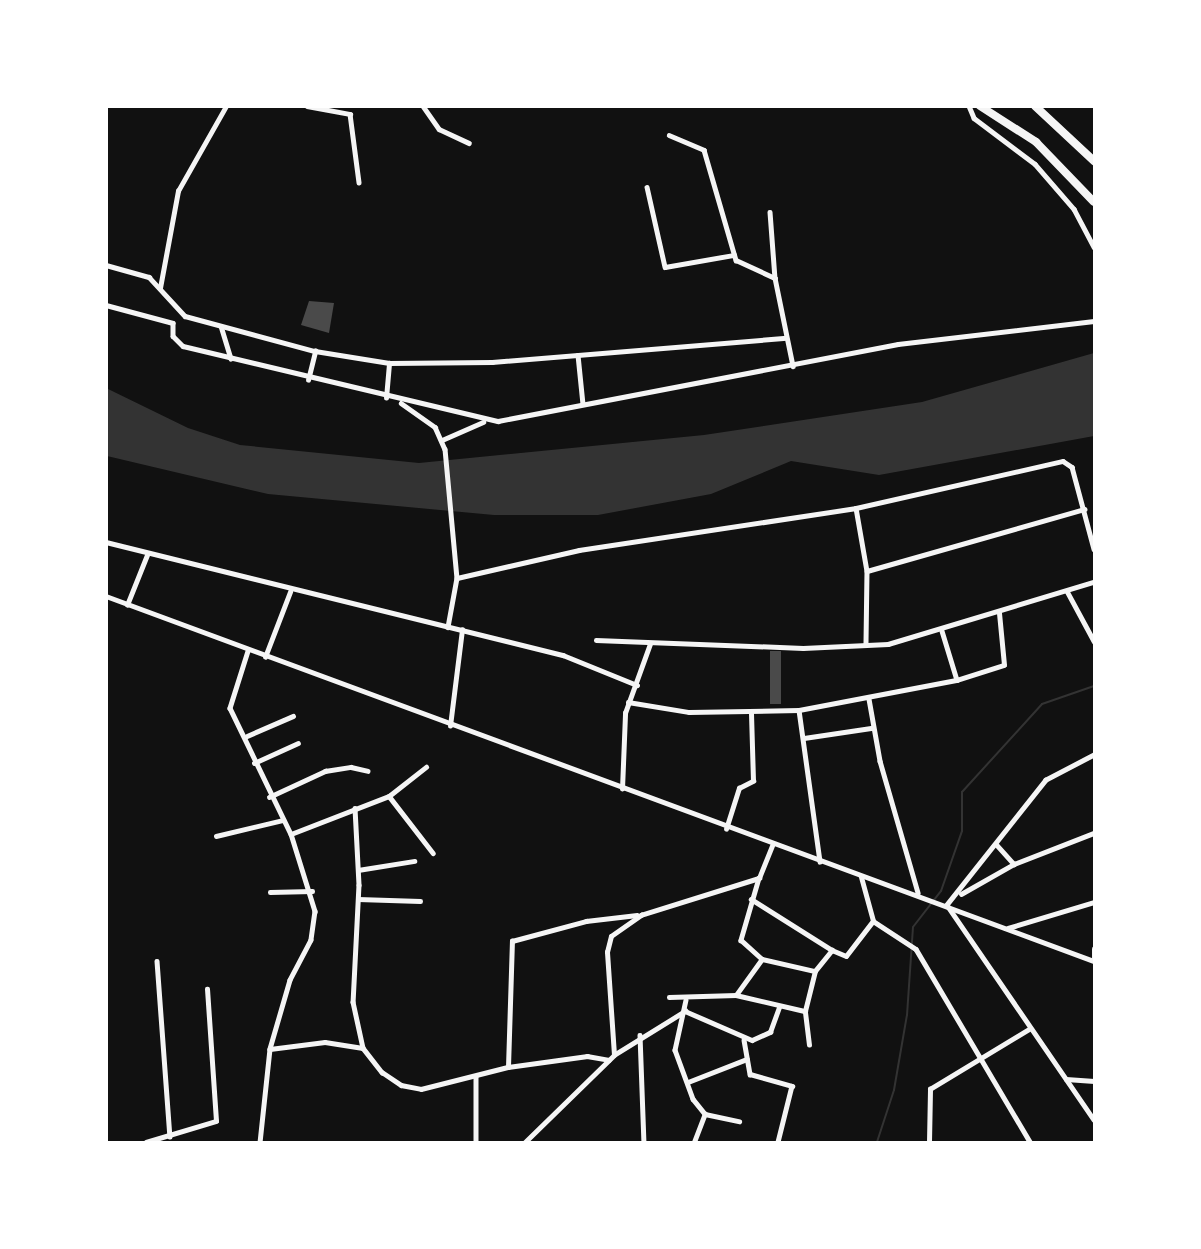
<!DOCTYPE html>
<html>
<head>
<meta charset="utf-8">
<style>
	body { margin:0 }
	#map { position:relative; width:1201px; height:1249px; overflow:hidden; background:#111; font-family:Manrope,sans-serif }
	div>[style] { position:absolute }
	.water>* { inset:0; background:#333 }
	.stream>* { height:2px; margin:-1px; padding:0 1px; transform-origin:1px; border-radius:1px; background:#333 }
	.building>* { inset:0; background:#4a4a4a; transform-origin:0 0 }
	.minor>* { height:4.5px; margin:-2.25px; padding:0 2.25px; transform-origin:2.25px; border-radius:2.25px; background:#f5f5f5 }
	.trunk>* { height:8px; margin:-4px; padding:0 4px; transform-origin:4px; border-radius:4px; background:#f5f5f5 }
	span { translate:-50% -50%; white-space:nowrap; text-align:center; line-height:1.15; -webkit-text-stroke:5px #fff; paint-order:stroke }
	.frame { position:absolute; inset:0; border:108px solid #fff; pointer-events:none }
</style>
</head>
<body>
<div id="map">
	<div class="water">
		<div style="clip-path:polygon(1094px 353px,1094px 436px,879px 475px,791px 461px,711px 494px,598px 515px,494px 515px,268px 494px,107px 456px,106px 388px,188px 428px,240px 445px,419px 463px,704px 435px,922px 402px)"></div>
	</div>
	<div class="stream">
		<div style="left:877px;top:1142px;width:55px;rotate:-71.9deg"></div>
		<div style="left:894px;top:1090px;width:76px;rotate:-80.2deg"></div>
		<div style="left:907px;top:1015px;width:88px;rotate:-86.1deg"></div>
		<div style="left:913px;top:927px;width:46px;rotate:-52.1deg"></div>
		<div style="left:941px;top:891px;width:64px;rotate:-70.7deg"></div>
		<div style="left:962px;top:831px;width:39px;rotate:-90deg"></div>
		<div style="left:962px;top:792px;width:119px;rotate:-47.7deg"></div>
		<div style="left:1042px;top:704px;width:55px;rotate:-19.1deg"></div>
	</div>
	<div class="building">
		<div style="clip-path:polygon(309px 301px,334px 303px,329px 333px,301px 325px)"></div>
		<div style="left:770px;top:651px;width:11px;height:53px"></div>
	</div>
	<div class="minor">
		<div style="left:307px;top:106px;width:44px;rotate:10.5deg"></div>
		<div style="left:350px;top:114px;width:69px;rotate:82.5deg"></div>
		<div style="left:423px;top:106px;width:28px;rotate:55deg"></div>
		<div style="left:439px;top:129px;width:33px;rotate:25deg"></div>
		<div style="left:969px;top:106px;width:13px;rotate:67deg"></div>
		<div style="left:974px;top:118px;width:76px;rotate:37deg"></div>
		<div style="left:1035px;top:164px;width:60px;rotate:49.1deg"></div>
		<div style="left:1074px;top:209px;width:43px;rotate:62.2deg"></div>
		<div style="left:669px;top:135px;width:38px;rotate:23deg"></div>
		<div style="left:704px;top:150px;width:115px;rotate:73.8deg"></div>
		<div style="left:736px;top:260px;width:43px;rotate:24.8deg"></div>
		<div style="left:775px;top:278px;width:90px;rotate:78.4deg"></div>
		<div style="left:647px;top:187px;width:82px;rotate:77.3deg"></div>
		<div style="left:665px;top:267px;width:70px;rotate:-9.9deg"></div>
		<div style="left:770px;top:212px;width:66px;rotate:85.7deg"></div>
		<div style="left:106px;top:265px;width:45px;rotate:15.6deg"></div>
		<div style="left:149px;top:277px;width:53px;rotate:47.3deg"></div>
		<div style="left:185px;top:316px;width:135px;rotate:15.1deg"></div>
		<div style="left:315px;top:351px;width:75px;rotate:9.2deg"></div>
		<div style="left:389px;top:363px;width:103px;rotate:-0.6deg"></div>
		<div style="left:492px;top:362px;width:295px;rotate:-4.7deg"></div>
		<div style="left:160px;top:288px;width:99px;rotate:-79.5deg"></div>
		<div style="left:178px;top:191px;width:98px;rotate:-60.5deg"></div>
		<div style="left:106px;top:305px;width:69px;rotate:15deg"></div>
		<div style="left:173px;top:323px;width:13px;rotate:90deg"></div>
		<div style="left:173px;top:336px;width:14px;rotate:45deg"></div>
		<div style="left:183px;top:346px;width:324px;rotate:13.4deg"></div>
		<div style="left:498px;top:421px;width:407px;rotate:-10.9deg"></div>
		<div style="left:898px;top:344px;width:197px;rotate:-6.7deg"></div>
		<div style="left:221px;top:326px;width:34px;rotate:73deg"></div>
		<div style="left:578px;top:355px;width:49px;rotate:84.2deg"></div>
		<div style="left:308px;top:380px;width:30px;rotate:-76deg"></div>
		<div style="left:386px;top:398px;width:35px;rotate:-85deg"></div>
		<div style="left:401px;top:403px;width:42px;rotate:35.2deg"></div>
		<div style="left:435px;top:427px;width:24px;rotate:66deg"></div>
		<div style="left:445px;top:449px;width:130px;rotate:84.7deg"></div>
		<div style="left:457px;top:578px;width:50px;rotate:100.4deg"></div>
		<div style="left:442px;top:440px;width:45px;rotate:-23.7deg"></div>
		<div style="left:856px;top:508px;width:64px;rotate:80.1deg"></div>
		<div style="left:867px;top:571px;width:74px;rotate:90.8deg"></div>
		<div style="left:106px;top:542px;width:471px;rotate:13.9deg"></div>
		<div style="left:563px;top:655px;width:80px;rotate:22.1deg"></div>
		<div style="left:867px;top:571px;width:226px;rotate:-15.9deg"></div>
		<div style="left:457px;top:578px;width:125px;rotate:-12.9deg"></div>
		<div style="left:579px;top:550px;width:280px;rotate:-8.6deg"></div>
		<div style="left:856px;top:508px;width:212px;rotate:-12.8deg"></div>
		<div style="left:1063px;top:461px;width:11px;rotate:34deg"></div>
		<div style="left:1072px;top:467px;width:85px;rotate:75deg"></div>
		<div style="left:1067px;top:591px;width:57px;rotate:61.6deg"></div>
		<div style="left:106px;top:596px;width:1053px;rotate:20.28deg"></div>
		<div style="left:127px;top:605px;width:54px;rotate:-68.2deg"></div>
		<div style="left:942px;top:631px;width:51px;rotate:73deg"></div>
		<div style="left:596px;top:640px;width:207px;rotate:2.2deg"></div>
		<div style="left:803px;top:648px;width:85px;rotate:-2.7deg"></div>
		<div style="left:888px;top:644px;width:215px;rotate:-16.8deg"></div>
		<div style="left:248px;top:651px;width:60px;rotate:107.5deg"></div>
		<div style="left:230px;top:708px;width:140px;rotate:64.2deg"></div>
		<div style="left:291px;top:834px;width:81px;rotate:72.7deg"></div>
		<div style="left:315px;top:911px;width:29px;rotate:98deg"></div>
		<div style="left:311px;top:940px;width:45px;rotate:117.7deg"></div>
		<div style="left:290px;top:980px;width:72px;rotate:106.2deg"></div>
		<div style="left:270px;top:1049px;width:94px;rotate:96.1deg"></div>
		<div style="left:265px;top:657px;width:70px;rotate:-69deg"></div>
		<div style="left:869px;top:699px;width:63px;rotate:79.9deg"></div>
		<div style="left:880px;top:761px;width:137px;rotate:73.9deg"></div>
		<div style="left:628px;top:702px;width:62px;rotate:9.3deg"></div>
		<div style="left:689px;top:712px;width:110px;rotate:-1deg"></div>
		<div style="left:799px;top:710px;width:161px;rotate:-10.8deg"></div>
		<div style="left:957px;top:680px;width:49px;rotate:-17.7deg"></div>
		<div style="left:1004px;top:665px;width:52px;rotate:-95.5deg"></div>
		<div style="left:799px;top:710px;width:153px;rotate:82.1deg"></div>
		<div style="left:450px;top:726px;width:97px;rotate:-82.9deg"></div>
		<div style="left:247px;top:736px;width:50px;rotate:-23.5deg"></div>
		<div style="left:804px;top:738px;width:69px;rotate:-8.4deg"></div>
		<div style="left:1094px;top:755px;width:54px;rotate:152.5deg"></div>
		<div style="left:1046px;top:780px;width:159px;rotate:128.4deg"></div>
		<div style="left:947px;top:905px;width:260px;rotate:55.6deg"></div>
		<div style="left:254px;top:763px;width:48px;rotate:-24.4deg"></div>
		<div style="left:622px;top:789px;width:76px;rotate:-87.7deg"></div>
		<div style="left:625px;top:713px;width:73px;rotate:-70.1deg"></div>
		<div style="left:389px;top:796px;width:72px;rotate:52.3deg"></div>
		<div style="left:269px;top:797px;width:62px;rotate:-24.9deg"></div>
		<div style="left:325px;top:771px;width:26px;rotate:-9deg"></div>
		<div style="left:351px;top:767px;width:17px;rotate:13deg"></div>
		<div style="left:355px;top:808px;width:77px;rotate:87deg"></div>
		<div style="left:359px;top:885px;width:117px;rotate:92.9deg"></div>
		<div style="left:353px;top:1002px;width:47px;rotate:77.7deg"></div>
		<div style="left:363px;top:1048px;width:31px;rotate:52deg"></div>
		<div style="left:382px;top:1072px;width:23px;rotate:34deg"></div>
		<div style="left:401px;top:1085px;width:20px;rotate:11deg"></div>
		<div style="left:421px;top:1089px;width:90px;rotate:-14.2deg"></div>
		<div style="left:508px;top:1067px;width:80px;rotate:-7.9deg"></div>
		<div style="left:587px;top:1056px;width:22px;rotate:10deg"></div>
		<div style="left:726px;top:829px;width:43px;rotate:-72.4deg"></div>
		<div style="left:739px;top:788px;width:16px;rotate:-27deg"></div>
		<div style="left:753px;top:781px;width:68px;rotate:-91.7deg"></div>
		<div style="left:291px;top:834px;width:105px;rotate:-21.2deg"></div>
		<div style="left:389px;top:796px;width:47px;rotate:-38.1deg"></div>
		<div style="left:216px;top:836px;width:69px;rotate:-13.4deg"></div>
		<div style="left:996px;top:844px;width:27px;rotate:48deg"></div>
		<div style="left:358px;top:870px;width:57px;rotate:-9.1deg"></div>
		<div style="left:759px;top:878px;width:65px;rotate:106.2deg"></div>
		<div style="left:741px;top:940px;width:28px;rotate:42deg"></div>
		<div style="left:762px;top:959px;width:54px;rotate:12.8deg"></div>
		<div style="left:270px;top:892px;width:42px;rotate:-1.4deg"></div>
		<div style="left:961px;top:894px;width:61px;rotate:-29.5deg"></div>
		<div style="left:1014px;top:864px;width:86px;rotate:-21.2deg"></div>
		<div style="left:358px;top:899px;width:62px;rotate:1.8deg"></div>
		<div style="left:751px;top:899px;width:96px;rotate:32.2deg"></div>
		<div style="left:873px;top:921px;width:51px;rotate:33.1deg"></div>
		<div style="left:916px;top:949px;width:224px;rotate:59.4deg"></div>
		<div style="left:1008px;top:928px;width:90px;rotate:-16.8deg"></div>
		<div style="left:157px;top:961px;width:176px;rotate:85.8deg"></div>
		<div style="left:1094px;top:961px;width:12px;rotate:-90deg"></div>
		<div style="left:736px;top:995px;width:44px;rotate:-54.2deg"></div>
		<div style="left:669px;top:997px;width:67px;rotate:-1.7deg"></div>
		<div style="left:736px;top:995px;width:71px;rotate:13.1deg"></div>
		<div style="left:686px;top:1000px;width:51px;rotate:102.4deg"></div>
		<div style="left:675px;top:1050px;width:52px;rotate:69.8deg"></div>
		<div style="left:693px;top:1099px;width:19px;rotate:51deg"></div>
		<div style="left:705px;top:1114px;width:35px;rotate:12deg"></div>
		<div style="left:640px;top:1035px;width:107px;rotate:87.9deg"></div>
		<div style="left:744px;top:1040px;width:35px;rotate:80deg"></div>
		<div style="left:750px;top:1074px;width:44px;rotate:15.9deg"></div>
		<div style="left:792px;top:1086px;width:58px;rotate:104deg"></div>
		<div style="left:809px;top:1045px;width:34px;rotate:-97deg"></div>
		<div style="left:805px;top:1011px;width:41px;rotate:-76deg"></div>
		<div style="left:815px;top:971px;width:27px;rotate:-51deg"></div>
		<div style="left:832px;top:950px;width:15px;rotate:23deg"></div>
		<div style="left:846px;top:956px;width:44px;rotate:-52.4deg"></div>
		<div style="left:873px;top:921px;width:46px;rotate:-105.3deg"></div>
		<div style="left:270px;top:1049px;width:55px;rotate:-7.3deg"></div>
		<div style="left:325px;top:1042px;width:38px;rotate:9deg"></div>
		<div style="left:614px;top:1055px;width:103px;rotate:-93.9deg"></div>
		<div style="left:607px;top:952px;width:16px;rotate:-76deg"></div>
		<div style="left:611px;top:936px;width:37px;rotate:-35deg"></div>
		<div style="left:641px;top:915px;width:124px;rotate:-17.4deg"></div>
		<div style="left:759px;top:878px;width:35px;rotate:-68deg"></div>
		<div style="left:508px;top:1067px;width:126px;rotate:-88.2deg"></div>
		<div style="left:512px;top:941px;width:77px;rotate:-15.1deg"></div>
		<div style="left:586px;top:921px;width:51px;rotate:-6.7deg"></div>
		<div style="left:476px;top:1076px;width:66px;rotate:90deg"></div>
		<div style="left:1066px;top:1079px;width:28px;rotate:4deg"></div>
		<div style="left:688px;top:1082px;width:63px;rotate:-21.3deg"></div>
		<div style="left:146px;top:1142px;width:73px;rotate:-16.7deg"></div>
		<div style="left:216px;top:1121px;width:132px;rotate:-93.9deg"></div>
		<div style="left:525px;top:1142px;width:124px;rotate:-44.3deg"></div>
		<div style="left:614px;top:1055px;width:84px;rotate:-31.8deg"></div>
		<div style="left:685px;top:1011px;width:73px;rotate:23.4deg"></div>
		<div style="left:752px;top:1040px;width:20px;rotate:-24deg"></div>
		<div style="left:770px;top:1032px;width:27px;rotate:-70deg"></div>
		<div style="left:694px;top:1142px;width:30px;rotate:-69deg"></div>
		<div style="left:929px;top:1142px;width:53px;rotate:-88.9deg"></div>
		<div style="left:930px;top:1089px;width:116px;rotate:-31.2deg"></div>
	</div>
	<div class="trunk">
		<div style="left:980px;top:106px;width:67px;rotate:32.7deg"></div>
		<div style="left:1036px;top:142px;width:83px;rotate:46deg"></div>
		<div style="left:1035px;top:106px;width:81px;rotate:43deg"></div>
	</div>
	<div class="frame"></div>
</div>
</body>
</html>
